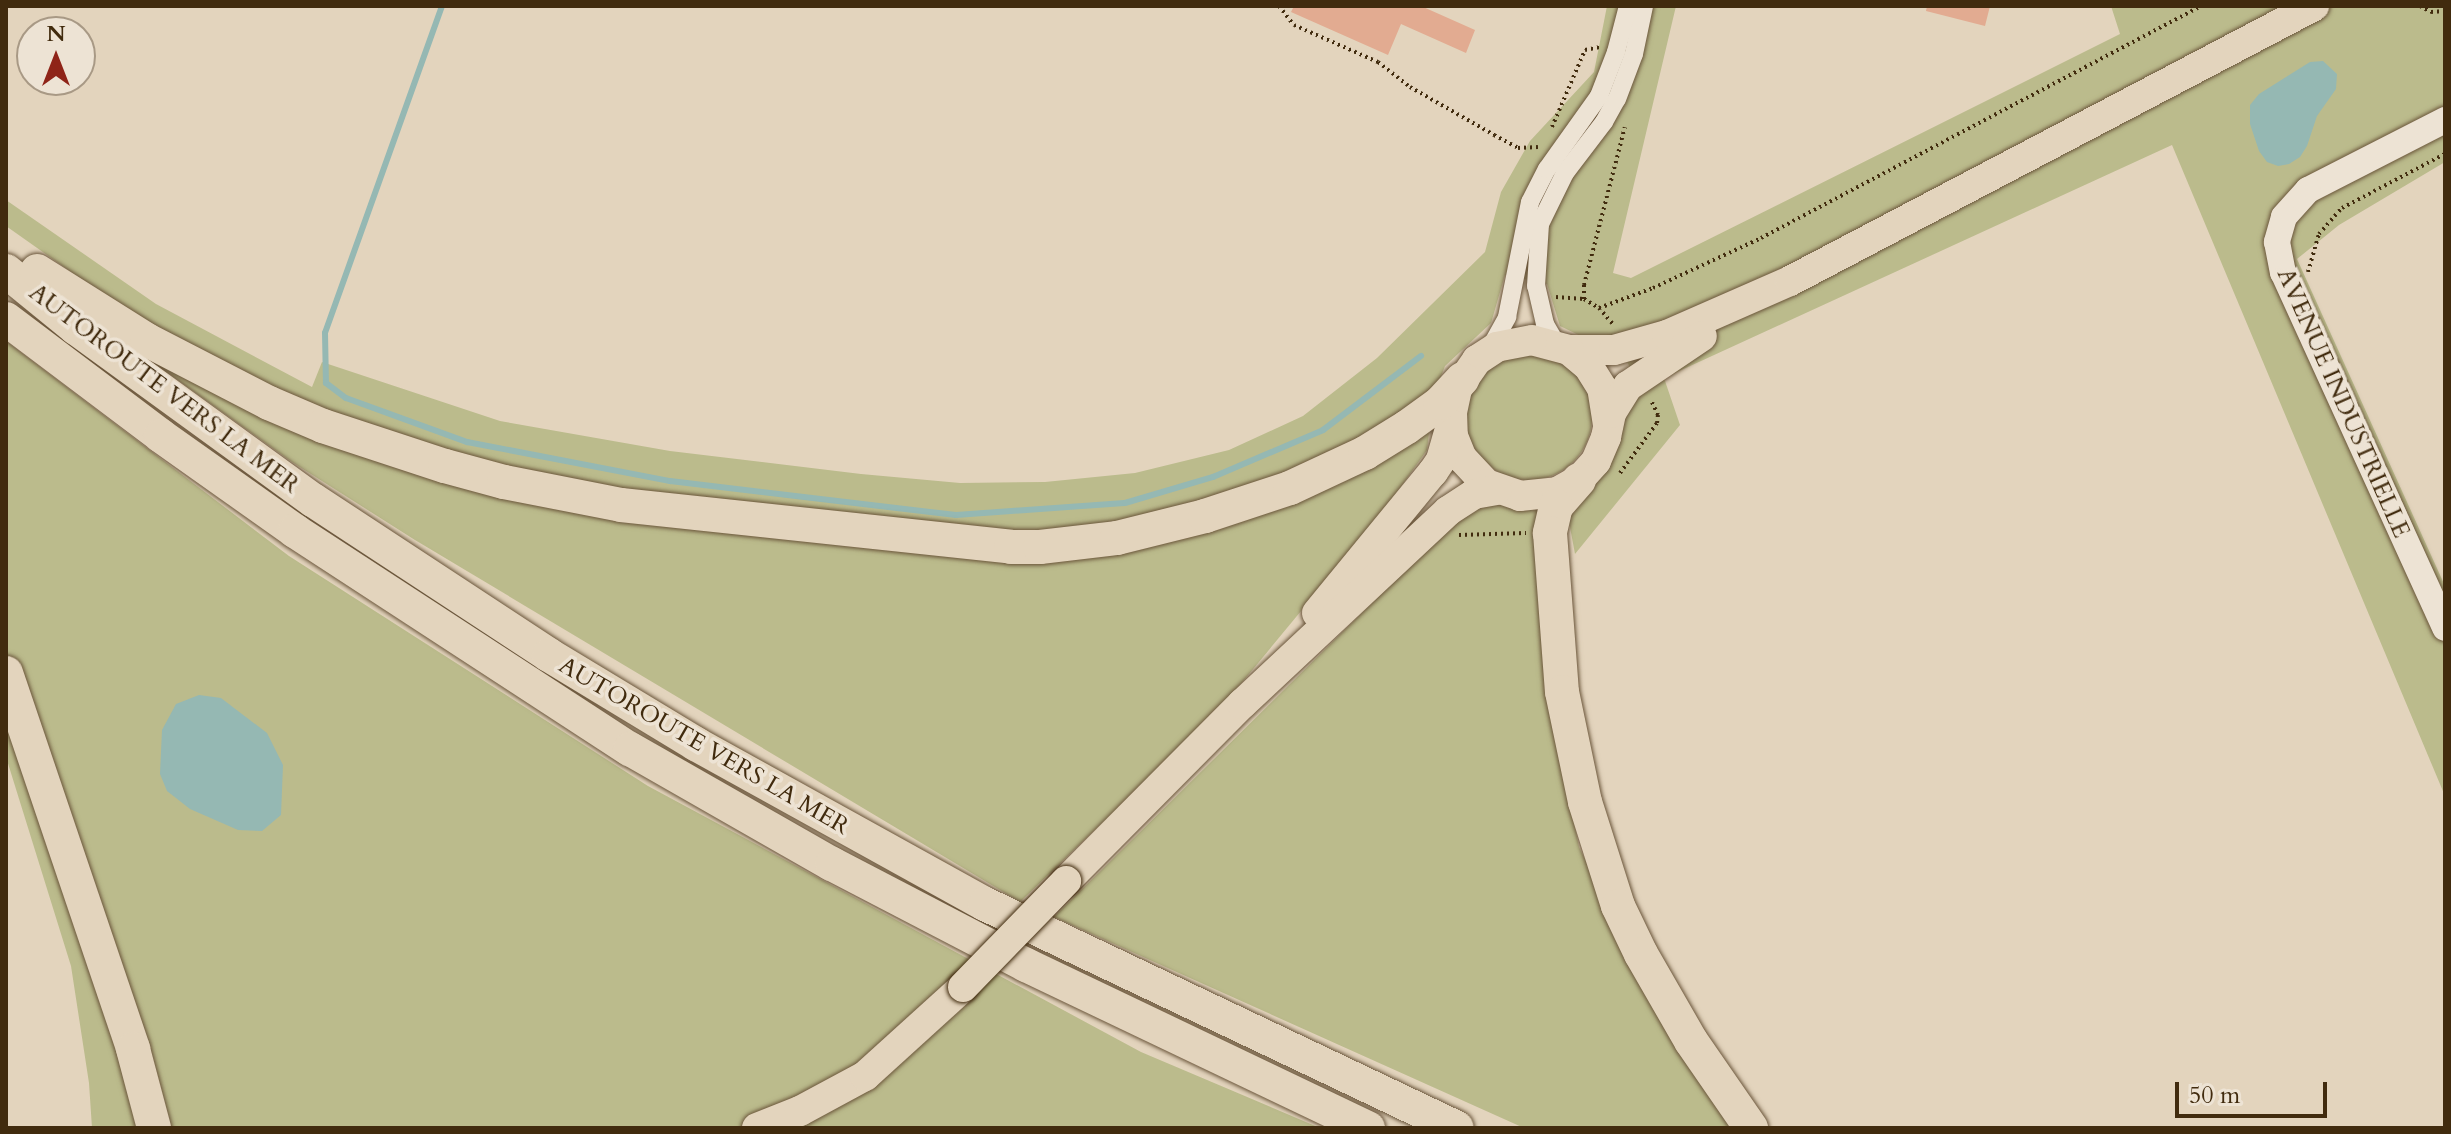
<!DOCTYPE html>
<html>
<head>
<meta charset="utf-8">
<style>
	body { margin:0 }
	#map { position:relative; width:2451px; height:1134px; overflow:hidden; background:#e3d4bd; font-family:Cardo,serif }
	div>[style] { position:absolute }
	.green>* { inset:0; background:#bbbb8c }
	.round { border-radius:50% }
	.water>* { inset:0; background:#95b8b3 }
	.stream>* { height:6px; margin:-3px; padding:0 3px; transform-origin:3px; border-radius:3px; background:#95b8b3 }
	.building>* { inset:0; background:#e2ab91 }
	.path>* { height:4px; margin-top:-2px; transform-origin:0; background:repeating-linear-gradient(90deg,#412b0e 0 2px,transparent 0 6px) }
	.roads { filter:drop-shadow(0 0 2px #6a553a) drop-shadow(0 0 2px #6a553a) }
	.street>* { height:18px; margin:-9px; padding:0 9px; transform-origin:9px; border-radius:9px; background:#ede3d4 }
	.secondary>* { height:26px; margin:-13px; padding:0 13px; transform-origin:13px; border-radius:13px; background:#ede3d4 }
	.primary>* { height:30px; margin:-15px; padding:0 15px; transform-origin:15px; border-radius:15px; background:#e3d4bd }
	.highway>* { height:34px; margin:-17px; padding:0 17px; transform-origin:17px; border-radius:17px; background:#e3d4bd }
	.bridges { filter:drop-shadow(0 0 2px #412b0e) drop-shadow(0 0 2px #412b0e) }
	.primary-bridge>* { height:30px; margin:-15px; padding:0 15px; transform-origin:15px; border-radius:15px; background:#e3d4bd }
	span { translate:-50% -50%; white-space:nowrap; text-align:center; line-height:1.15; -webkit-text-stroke:7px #ede3d4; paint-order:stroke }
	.street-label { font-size:24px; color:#412b0e }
	.frame { position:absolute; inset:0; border:8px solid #412b0e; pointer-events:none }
	.north { position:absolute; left:16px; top:16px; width:80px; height:80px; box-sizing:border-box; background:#ede3d4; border:2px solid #a89985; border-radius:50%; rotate:0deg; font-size:22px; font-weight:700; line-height:32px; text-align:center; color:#412b0e }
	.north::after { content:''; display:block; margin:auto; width:28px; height:36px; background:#8f2418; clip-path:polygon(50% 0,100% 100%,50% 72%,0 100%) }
	.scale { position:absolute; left:2175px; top:1082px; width:152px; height:36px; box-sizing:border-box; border:4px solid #412b0e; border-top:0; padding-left:10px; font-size:24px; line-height:28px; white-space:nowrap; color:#412b0e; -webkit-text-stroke:6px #ede3d4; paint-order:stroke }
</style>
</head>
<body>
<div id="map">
	<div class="green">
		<div style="clip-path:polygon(1607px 6px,1676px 6px,1613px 273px,1631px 278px,2120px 34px,2111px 6px,2445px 6px,2445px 162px,2339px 225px,2297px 259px,2445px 586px,2445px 796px,2172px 145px,1664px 378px,1680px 425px,1575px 554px,1567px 511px,1639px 387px,1617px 340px,1591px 341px,1560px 326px,1547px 284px,1505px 275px,1491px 323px,1445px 366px,1433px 397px,1427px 450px,1383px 512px,1220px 709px,1020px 902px,415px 540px,292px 462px,129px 345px,132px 315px,6px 226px,6px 200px,156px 304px,312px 387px,322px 362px,500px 421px,670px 451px,861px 474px,960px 483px,1045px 482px,1135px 473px,1229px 450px,1303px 416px,1377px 358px,1485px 252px,1501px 192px,1530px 141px,1594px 72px)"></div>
		<div style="clip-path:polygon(6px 341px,289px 556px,648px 786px,1141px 1052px,1320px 1128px,92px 1128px,89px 1083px,71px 966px,6px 757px)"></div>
		<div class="round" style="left:1466px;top:354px;width:126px;height:126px"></div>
		<div style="clip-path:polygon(1500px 505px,1540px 510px,1547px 687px,1579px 847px,1676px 1048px,1740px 1128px,1524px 1128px,1054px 917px,1453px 523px,1476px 506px)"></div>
	</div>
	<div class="water">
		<div style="clip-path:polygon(2323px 61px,2337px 74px,2336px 89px,2317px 116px,2307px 146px,2300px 157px,2289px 164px,2278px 166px,2267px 162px,2259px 151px,2250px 124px,2250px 105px,2259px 94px,2310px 62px)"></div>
		<div style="clip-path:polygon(199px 695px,221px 698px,267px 733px,283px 765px,281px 815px,262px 831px,238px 830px,190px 809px,167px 791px,160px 774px,162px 730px,176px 704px)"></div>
	</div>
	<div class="stream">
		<div style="left:442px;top:6px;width:347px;rotate:109.7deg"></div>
		<div style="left:325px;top:333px;width:50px;rotate:88.9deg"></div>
		<div style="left:326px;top:383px;width:25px;rotate:37deg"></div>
		<div style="left:346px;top:398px;width:129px;rotate:20deg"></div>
		<div style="left:467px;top:442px;width:207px;rotate:10.9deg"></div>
		<div style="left:670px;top:481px;width:288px;rotate:6.8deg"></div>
		<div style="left:956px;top:515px;width:169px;rotate:-4.1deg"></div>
		<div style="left:1125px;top:503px;width:92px;rotate:-16.5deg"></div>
		<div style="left:1213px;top:477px;width:120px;rotate:-23.1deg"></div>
		<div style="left:1323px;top:430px;width:123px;rotate:-37.1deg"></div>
	</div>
	<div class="building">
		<div style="clip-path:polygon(1294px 6px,1421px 6px,1475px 30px,1466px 53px,1401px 24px,1388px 55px,1291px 12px)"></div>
		<div style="clip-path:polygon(1927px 6px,1990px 6px,1985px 26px,1926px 11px)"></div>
	</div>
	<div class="path">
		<div style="left:1279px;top:6px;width:24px;rotate:52deg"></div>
		<div style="left:1294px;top:25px;width:92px;rotate:23.8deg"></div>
		<div style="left:1378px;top:62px;width:41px;rotate:38deg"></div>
		<div style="left:1410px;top:87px;width:97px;rotate:29.7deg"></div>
		<div style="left:1494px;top:135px;width:27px;rotate:28deg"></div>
		<div style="left:1518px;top:148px;width:20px;rotate:-3deg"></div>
		<div style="left:2420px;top:6px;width:13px;rotate:29deg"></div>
		<div style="left:2431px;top:12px;width:14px;rotate:-4deg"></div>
		<div style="left:1552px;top:127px;width:84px;rotate:-66.8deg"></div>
		<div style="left:1585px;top:50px;width:15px;rotate:-11deg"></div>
		<div style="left:2308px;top:272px;width:40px;rotate:-74deg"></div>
		<div style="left:2319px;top:234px;width:35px;rotate:-49deg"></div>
		<div style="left:2342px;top:208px;width:116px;rotate:-27.7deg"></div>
		<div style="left:1556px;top:297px;width:28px;rotate:4deg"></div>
		<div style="left:1584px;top:299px;width:17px;rotate:31deg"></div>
		<div style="left:1599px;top:308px;width:21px;rotate:49deg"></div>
		<div style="left:1584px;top:299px;width:14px;rotate:-90deg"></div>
		<div style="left:1584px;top:285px;width:163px;rotate:-75.5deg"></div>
		<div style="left:1599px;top:308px;width:58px;rotate:-20.3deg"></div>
		<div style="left:1653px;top:288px;width:119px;rotate:-24.8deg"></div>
		<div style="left:1761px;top:238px;width:497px;rotate:-27.8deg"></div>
		<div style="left:1620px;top:473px;width:62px;rotate:-53.5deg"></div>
		<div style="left:1657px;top:423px;width:8px;rotate:-83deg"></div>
		<div style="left:1658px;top:415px;width:17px;rotate:-115deg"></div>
		<div style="left:1459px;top:535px;width:67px;rotate:-1.7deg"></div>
	</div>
	<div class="roads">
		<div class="street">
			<div style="left:1557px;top:345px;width:24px;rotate:-120deg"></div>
			<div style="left:1545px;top:324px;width:39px;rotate:-103deg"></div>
			<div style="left:1536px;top:286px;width:62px;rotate:-86.3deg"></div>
			<div style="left:1540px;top:224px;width:57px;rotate:-63.9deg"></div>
			<div style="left:1565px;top:173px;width:64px;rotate:-52.6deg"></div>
			<div style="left:1604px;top:122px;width:26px;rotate:-61deg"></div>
			<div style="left:1617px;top:99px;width:48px;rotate:-69.3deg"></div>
			<div style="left:1634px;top:54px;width:49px;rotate:-78.2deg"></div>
			<div style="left:1489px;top:350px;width:38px;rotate:-61deg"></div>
			<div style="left:1507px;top:317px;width:117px;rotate:-78.7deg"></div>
			<div style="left:1530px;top:202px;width:37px;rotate:-63deg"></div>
			<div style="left:1547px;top:169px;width:90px;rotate:-54.5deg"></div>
			<div style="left:1599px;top:96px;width:47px;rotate:-68.9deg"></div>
			<div style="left:1616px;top:52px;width:48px;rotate:-75.4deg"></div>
		</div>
		<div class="secondary">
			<div style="left:2445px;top:120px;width:154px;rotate:152.9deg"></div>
			<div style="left:2308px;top:190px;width:36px;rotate:132deg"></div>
			<div style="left:2284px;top:217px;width:26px;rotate:106deg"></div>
			<div style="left:2277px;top:242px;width:31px;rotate:79deg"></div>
			<div style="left:2283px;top:272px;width:391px;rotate:65.5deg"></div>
		</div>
		<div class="primary">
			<div style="left:1569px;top:350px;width:45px"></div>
			<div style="left:1614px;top:350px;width:55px;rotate:-15.8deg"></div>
			<div style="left:1667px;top:335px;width:134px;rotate:-23.7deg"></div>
			<div style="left:1790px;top:281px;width:592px;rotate:-27.69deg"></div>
			<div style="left:1608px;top:425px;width:37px;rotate:-99deg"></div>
			<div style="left:1602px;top:388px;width:26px;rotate:-122deg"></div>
			<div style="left:1588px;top:366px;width:25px;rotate:-140deg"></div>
			<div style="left:1569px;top:350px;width:38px;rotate:-165deg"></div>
			<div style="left:1532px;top:340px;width:36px;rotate:169deg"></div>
			<div style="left:1497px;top:347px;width:24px;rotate:147deg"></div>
			<div style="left:1477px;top:360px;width:35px;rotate:125deg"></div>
			<div style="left:1457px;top:389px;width:24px;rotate:102deg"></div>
			<div style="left:1452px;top:412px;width:24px;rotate:88deg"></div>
			<div style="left:1453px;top:436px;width:24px;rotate:68deg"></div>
			<div style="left:1462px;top:458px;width:35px;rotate:47deg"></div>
			<div style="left:1486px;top:484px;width:36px;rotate:19deg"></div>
			<div style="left:1520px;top:496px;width:37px;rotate:-6deg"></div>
			<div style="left:1557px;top:492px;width:25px;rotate:-29deg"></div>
			<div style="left:1579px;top:480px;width:25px;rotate:-48deg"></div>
			<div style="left:1596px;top:461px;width:26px;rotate:-67deg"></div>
			<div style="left:1606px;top:437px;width:25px;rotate:-78deg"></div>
			<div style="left:1611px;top:413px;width:32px;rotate:-58deg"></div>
			<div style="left:1628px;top:386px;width:89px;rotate:-34deg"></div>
			<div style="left:1317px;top:613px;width:183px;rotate:-50.6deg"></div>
			<div style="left:1433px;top:472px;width:14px;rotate:-56deg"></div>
			<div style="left:1441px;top:460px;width:37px;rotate:-74deg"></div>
			<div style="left:1066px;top:881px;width:250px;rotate:-45.2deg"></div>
			<div style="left:1242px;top:704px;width:282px;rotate:-43.1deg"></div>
			<div style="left:1448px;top:511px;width:31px;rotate:-33deg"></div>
			<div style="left:1474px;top:494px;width:23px;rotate:-10deg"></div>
			<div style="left:757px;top:1128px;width:46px;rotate:-21.6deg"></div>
			<div style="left:800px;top:1111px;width:74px;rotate:-28.3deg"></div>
			<div style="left:865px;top:1076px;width:132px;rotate:-42.2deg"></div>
		</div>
		<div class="highway">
			<div style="left:6px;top:271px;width:90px;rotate:39.2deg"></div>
			<div style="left:76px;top:328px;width:293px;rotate:36deg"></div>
			<div style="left:313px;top:500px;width:282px;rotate:33.3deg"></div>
			<div style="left:549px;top:655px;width:172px;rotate:31.2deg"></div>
			<div style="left:696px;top:744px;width:330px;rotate:29deg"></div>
			<div style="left:985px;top:904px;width:522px;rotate:25.39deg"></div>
			<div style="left:37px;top:271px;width:130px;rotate:32.1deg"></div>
			<div style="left:147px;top:340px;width:137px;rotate:27.3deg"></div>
			<div style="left:269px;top:403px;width:59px;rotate:23.1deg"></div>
			<div style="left:323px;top:426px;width:128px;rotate:18.2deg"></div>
			<div style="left:445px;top:466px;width:61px;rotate:15.2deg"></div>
			<div style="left:504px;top:482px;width:119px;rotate:11.1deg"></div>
			<div style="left:621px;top:505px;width:392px;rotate:6.1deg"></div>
			<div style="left:1011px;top:547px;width:29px"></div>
			<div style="left:1040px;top:547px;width:78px;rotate:-6.7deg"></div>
			<div style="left:1117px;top:538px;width:91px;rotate:-14deg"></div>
			<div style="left:1205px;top:516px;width:89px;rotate:-18.2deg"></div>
			<div style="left:1290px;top:488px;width:83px;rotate:-25deg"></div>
			<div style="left:1365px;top:453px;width:49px;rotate:-31.8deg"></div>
			<div style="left:1407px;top:427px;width:41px;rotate:-36deg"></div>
			<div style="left:1440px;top:403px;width:33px;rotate:-47deg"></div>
			<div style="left:6px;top:319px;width:194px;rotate:37deg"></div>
			<div style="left:161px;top:436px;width:164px;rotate:35.3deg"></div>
			<div style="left:295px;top:531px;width:400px;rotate:33.1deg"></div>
			<div style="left:630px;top:749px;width:232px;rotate:29.7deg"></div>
			<div style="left:832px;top:864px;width:219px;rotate:27.5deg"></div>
			<div style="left:1026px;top:965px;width:379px;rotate:25.5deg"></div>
			<div style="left:1579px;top:480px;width:35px;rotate:131deg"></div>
			<div style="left:1556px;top:506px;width:28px;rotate:103deg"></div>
			<div style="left:1550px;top:533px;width:159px;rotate:85.7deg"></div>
			<div style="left:1562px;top:692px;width:112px;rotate:78.2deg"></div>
			<div style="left:1585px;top:802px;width:109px;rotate:72.4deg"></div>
			<div style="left:1618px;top:906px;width:53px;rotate:64.4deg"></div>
			<div style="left:1641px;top:954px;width:100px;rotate:60.1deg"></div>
			<div style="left:1691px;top:1041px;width:106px;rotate:55.4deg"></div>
			<div style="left:6px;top:673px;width:397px;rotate:71.3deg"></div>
			<div style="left:133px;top:1049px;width:82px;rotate:75.1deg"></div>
		</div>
	</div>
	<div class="bridges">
		<div class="primary-bridge">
			<div style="left:963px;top:987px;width:148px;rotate:-45.8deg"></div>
		</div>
	</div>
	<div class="street-label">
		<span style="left:164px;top:389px;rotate:37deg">AUTOROUTE VERS LA MER</span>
		<span style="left:2343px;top:403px;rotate:66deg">AVENUE INDUSTRIELLE</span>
		<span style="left:704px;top:746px;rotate:30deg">AUTOROUTE VERS LA MER</span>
	</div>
	<div class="frame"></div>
	<div class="north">N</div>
	<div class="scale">50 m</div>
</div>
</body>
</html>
